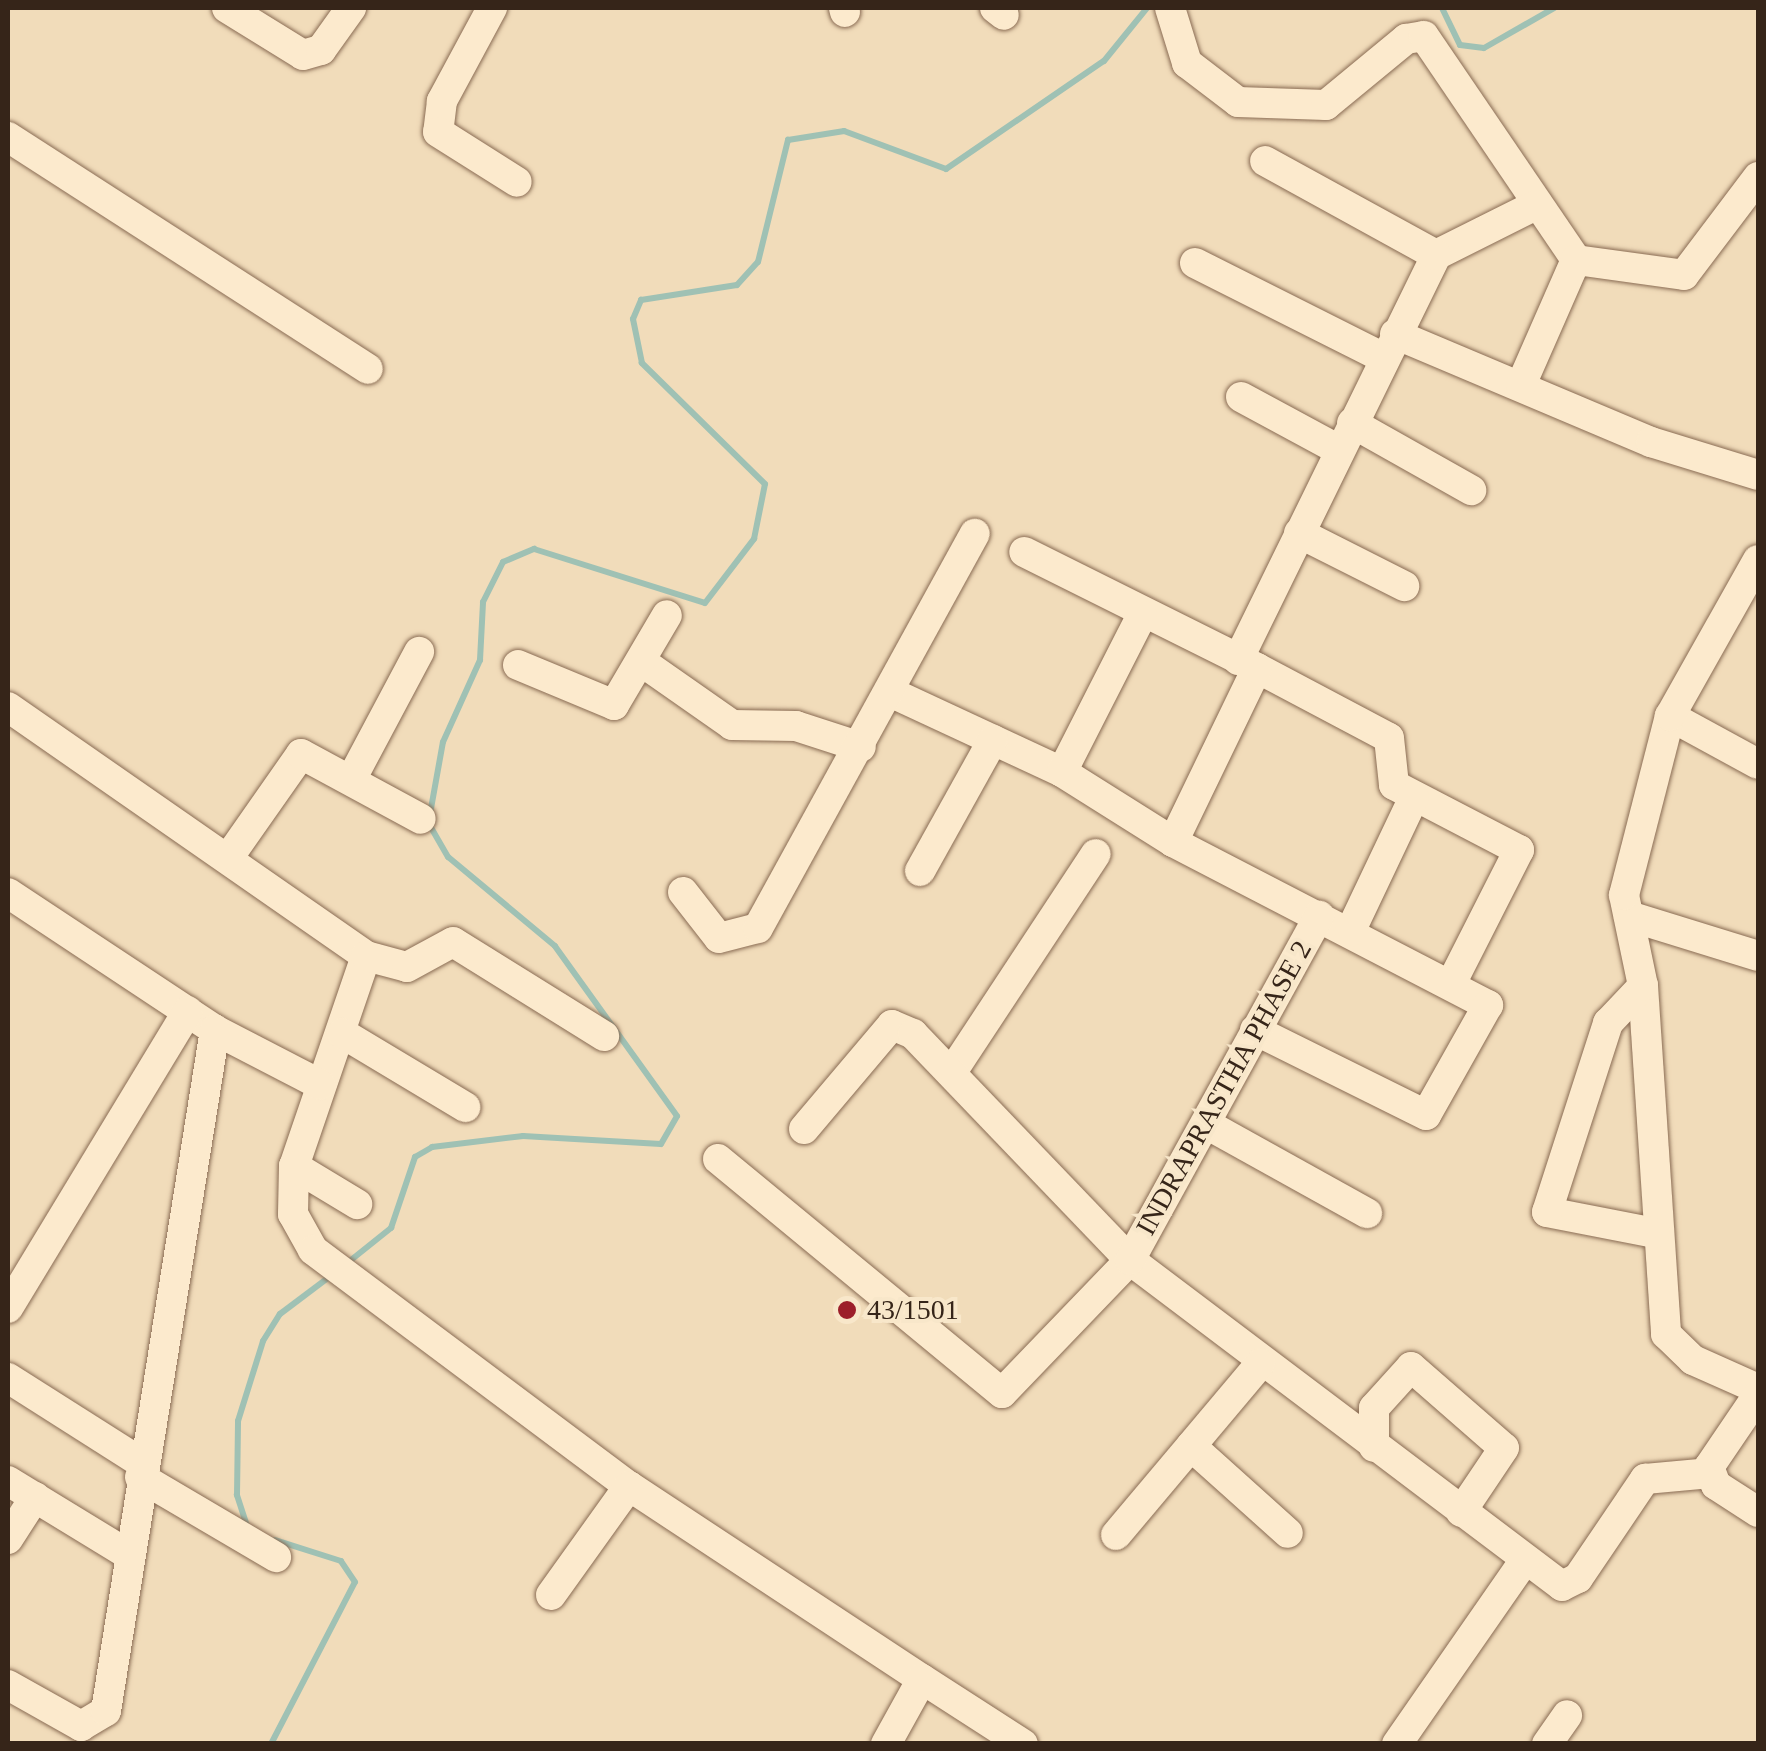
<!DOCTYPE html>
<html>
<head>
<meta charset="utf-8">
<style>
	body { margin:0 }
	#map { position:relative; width:1766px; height:1751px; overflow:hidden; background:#f1dcba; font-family:"Times New Roman",serif }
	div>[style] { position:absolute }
	.stream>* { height:6px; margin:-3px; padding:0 3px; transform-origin:3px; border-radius:3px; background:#9fc1b4 }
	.roads { filter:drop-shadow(0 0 2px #896b53) drop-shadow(0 0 2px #896b53) }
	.minor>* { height:30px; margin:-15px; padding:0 15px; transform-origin:15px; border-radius:15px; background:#fceacd }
	.dots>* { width:28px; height:28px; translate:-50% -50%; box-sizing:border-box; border:5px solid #f8e7ca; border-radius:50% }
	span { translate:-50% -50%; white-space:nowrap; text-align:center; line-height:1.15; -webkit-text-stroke:8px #f8e7ca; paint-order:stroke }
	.street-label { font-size:28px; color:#362519 }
	.poi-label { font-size:28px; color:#362519 }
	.left { translate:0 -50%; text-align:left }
	.frame { position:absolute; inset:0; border:10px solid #362519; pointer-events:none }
</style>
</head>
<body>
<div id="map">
	<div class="stream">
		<div style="left:1442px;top:8px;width:41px;rotate:64.1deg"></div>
		<div style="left:1460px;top:45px;width:24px;rotate:7deg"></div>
		<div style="left:1484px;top:48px;width:81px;rotate:-29.7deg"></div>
		<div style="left:430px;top:814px;width:73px;rotate:-79.8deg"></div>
		<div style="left:443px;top:742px;width:90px;rotate:-65.7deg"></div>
		<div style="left:480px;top:660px;width:58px;rotate:-87deg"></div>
		<div style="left:483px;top:602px;width:45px;rotate:-63.4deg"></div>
		<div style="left:503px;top:562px;width:34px;rotate:-23deg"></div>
		<div style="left:534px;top:549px;width:179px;rotate:17.5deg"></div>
		<div style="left:705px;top:603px;width:81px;rotate:-52.6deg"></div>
		<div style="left:754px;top:539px;width:56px;rotate:-78.7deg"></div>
		<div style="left:765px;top:484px;width:173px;rotate:-135.5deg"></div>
		<div style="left:642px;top:363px;width:45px;rotate:-101.6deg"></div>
		<div style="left:633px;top:319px;width:21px;rotate:-67deg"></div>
		<div style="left:641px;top:300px;width:97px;rotate:-8.9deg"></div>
		<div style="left:737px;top:285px;width:31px;rotate:-48deg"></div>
		<div style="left:758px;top:262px;width:126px;rotate:-76.2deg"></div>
		<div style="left:788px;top:140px;width:57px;rotate:-9.1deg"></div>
		<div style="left:844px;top:131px;width:109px;rotate:20.4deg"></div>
		<div style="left:946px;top:169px;width:191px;rotate:-34.4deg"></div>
		<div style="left:1104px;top:61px;width:68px;rotate:-50.9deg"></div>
		<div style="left:346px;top:1264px;width:58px;rotate:-38.7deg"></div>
		<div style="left:391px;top:1228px;width:75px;rotate:-71.3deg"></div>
		<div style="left:415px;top:1157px;width:20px;rotate:-30deg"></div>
		<div style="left:432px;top:1147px;width:92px;rotate:-6.9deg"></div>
		<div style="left:523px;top:1136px;width:138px;rotate:3.3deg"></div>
		<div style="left:661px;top:1144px;width:32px;rotate:-60deg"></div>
		<div style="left:677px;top:1116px;width:209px;rotate:-125.7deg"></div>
		<div style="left:555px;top:946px;width:139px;rotate:-140.2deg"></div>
		<div style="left:448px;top:857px;width:36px;rotate:-120deg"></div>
		<div style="left:247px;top:1526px;width:33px;rotate:-108deg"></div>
		<div style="left:237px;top:1495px;width:74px;rotate:-89.2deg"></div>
		<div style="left:238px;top:1421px;width:84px;rotate:-72.6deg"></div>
		<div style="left:263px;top:1341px;width:32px;rotate:-58deg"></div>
		<div style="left:280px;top:1314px;width:65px;rotate:-36.9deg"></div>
		<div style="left:271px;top:1744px;width:182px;rotate:-62.6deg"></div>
		<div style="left:355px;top:1582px;width:25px;rotate:-124deg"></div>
		<div style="left:341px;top:1561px;width:69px;rotate:-162.3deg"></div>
	</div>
	<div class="roads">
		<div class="minor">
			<div style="left:227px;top:8px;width:89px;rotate:31.7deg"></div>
			<div style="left:303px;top:55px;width:19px;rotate:-16deg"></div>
			<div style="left:321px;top:50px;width:52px;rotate:-54.5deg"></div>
			<div style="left:492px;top:8px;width:106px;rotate:118.3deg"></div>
			<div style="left:442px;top:101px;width:31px;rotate:97deg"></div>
			<div style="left:438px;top:132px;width:93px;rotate:32.3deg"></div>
			<div style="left:844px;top:8px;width:4px;rotate:76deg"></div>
			<div style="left:995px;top:8px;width:11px;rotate:38deg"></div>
			<div style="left:1170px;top:8px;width:58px;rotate:72.8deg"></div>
			<div style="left:1187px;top:63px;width:64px;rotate:37.4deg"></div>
			<div style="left:1238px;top:102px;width:88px;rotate:2deg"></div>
			<div style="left:1326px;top:105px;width:104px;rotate:-39.5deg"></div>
			<div style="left:1406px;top:39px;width:18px;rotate:-9deg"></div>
			<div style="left:1424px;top:36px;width:271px;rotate:55.8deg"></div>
			<div style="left:1576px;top:260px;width:109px;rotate:7.9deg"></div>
			<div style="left:1684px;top:275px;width:123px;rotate:-52.9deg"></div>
			<div style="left:8px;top:137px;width:428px;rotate:32.8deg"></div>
			<div style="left:1436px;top:255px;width:112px;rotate:-26.6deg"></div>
			<div style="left:1195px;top:263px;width:212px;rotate:26.7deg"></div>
			<div style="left:1395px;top:334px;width:278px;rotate:22.9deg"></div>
			<div style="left:1651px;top:442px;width:112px;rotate:17.1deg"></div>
			<div style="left:1521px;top:385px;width:137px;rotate:-66.3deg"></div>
			<div style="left:1241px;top:397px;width:111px;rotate:28.4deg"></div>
			<div style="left:1352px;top:423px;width:137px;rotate:29.4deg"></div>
			<div style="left:1299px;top:533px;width:118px;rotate:26.8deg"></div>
			<div style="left:1238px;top:660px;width:451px;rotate:-63.9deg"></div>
			<div style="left:1436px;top:255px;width:195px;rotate:-151.2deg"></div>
			<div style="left:645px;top:664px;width:106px;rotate:35deg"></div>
			<div style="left:732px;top:725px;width:64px;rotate:0.9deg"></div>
			<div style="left:796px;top:726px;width:68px;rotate:17.9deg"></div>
			<div style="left:518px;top:665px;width:104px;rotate:22.6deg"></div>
			<div style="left:614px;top:705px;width:104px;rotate:-59.5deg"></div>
			<div style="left:1257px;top:668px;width:149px;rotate:27.9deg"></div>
			<div style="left:1389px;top:738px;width:47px;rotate:83.9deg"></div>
			<div style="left:1394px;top:785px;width:141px;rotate:27.5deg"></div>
			<div style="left:1519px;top:850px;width:150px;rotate:116.9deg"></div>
			<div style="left:892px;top:693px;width:187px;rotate:24.9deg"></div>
			<div style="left:1062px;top:772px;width:131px;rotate:32.2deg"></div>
			<div style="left:1173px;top:842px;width:193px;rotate:-64.2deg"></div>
			<div style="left:1257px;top:668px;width:260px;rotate:-153.5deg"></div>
			<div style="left:8px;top:707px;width:436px;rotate:34.8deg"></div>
			<div style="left:366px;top:956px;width:222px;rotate:108.9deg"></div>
			<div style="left:294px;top:1166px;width:48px;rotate:91.2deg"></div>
			<div style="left:293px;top:1214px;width:41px;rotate:60.9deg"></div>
			<div style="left:313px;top:1250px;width:394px;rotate:36.8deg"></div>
			<div style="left:629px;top:1486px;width:351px;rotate:33.4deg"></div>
			<div style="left:1670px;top:716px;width:100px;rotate:28.6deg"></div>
			<div style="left:1062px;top:772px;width:176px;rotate:-63deg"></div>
			<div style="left:352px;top:778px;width:143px;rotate:-62deg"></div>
			<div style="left:1173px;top:842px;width:355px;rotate:27.4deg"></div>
			<div style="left:1488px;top:1005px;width:126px;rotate:119.4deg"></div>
			<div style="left:1426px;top:1115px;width:191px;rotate:-153.6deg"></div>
			<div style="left:231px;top:854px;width:122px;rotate:-55deg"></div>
			<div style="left:301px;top:754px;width:136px;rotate:28.4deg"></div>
			<div style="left:920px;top:871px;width:150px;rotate:-60.9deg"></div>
			<div style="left:683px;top:892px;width:58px;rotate:52deg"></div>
			<div style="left:719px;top:938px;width:40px;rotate:-14.4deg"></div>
			<div style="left:758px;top:928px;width:450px;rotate:-61.2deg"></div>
			<div style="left:8px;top:893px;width:248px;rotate:33.5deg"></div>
			<div style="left:215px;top:1030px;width:119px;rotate:27.4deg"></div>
			<div style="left:1629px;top:916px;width:135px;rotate:17.2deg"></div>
			<div style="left:1350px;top:932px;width:149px;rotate:-64.6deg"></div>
			<div style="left:366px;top:956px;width:42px;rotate:15deg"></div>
			<div style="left:407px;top:967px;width:52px;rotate:-28.5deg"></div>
			<div style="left:453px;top:942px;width:178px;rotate:31.9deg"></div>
			<div style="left:1643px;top:986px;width:349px;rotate:86.2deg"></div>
			<div style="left:1666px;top:1334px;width:37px;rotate:44deg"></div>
			<div style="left:1693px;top:1360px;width:71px;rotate:24deg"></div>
			<div style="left:342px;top:1033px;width:144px;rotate:31deg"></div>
			<div style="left:952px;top:1072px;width:261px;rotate:-56.6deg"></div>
			<div style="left:1208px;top:1125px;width:182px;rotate:29deg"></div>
			<div style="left:804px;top:1129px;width:136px;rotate:-49.8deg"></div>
			<div style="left:892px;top:1025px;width:23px;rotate:23deg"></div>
			<div style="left:913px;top:1034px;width:313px;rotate:46.2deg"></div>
			<div style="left:1130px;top:1260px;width:541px;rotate:37.04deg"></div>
			<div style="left:1562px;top:1586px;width:18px;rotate:-27deg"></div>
			<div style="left:1578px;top:1578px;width:120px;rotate:-55.9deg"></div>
			<div style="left:1645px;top:1479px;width:66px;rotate:-5.2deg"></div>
			<div style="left:718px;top:1159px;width:368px;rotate:39.5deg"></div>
			<div style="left:1002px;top:1393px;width:185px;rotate:-46.1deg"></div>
			<div style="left:1130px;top:1260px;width:393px;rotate:-61.2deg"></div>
			<div style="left:294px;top:1166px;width:74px;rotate:31.1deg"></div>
			<div style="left:1655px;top:1233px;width:110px;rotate:-169deg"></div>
			<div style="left:1547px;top:1212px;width:199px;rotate:-72.1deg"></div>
			<div style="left:1608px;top:1023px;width:51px;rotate:-46.6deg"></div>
			<div style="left:1643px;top:986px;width:93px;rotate:-101.8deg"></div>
			<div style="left:1624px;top:895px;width:185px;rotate:-75.6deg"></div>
			<div style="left:1670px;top:716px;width:179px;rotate:-60.6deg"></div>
			<div style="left:8px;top:1308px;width:347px;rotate:-58.8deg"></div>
			<div style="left:8px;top:1378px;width:159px;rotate:32.4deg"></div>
			<div style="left:1758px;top:1395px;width:87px;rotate:124.2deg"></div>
			<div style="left:1709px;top:1467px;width:19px;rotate:69deg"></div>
			<div style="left:1716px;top:1485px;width:50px;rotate:32.7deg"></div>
			<div style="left:1191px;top:1446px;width:130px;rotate:41.9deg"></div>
			<div style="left:1374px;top:1447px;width:39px;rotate:-90deg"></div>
			<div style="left:1374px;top:1408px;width:55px;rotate:-47.9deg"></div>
			<div style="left:1411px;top:1367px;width:123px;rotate:41.1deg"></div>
			<div style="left:1504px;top:1448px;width:77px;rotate:123.9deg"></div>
			<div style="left:140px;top:1477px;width:158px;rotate:30.5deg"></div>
			<div style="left:8px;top:1481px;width:142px;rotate:31.4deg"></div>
			<div style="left:1116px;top:1535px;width:224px;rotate:-49.9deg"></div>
			<div style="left:8px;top:1539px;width:50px;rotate:-57.3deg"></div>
			<div style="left:551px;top:1595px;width:134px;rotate:-54.4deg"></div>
			<div style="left:8px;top:1685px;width:84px;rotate:29.3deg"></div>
			<div style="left:81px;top:1726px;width:29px;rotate:-31deg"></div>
			<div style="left:106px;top:1711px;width:690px;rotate:-80.91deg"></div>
			<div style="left:886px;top:1744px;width:74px;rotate:-61deg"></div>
			<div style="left:922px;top:1679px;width:120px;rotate:32.8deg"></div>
			<div style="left:1397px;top:1744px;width:224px;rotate:-55.2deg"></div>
			<div style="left:1547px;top:1744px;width:35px;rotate:-55deg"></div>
		</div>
	</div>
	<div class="dots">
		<div style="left:847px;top:1310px;background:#9c1e2a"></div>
	</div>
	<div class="street-label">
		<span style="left:1224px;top:1088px;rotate:-61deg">INDRAPRASTHA PHASE 2</span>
	</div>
	<div class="poi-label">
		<span class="left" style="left:867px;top:1310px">43/1501</span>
	</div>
	<div class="frame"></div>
</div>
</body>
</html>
